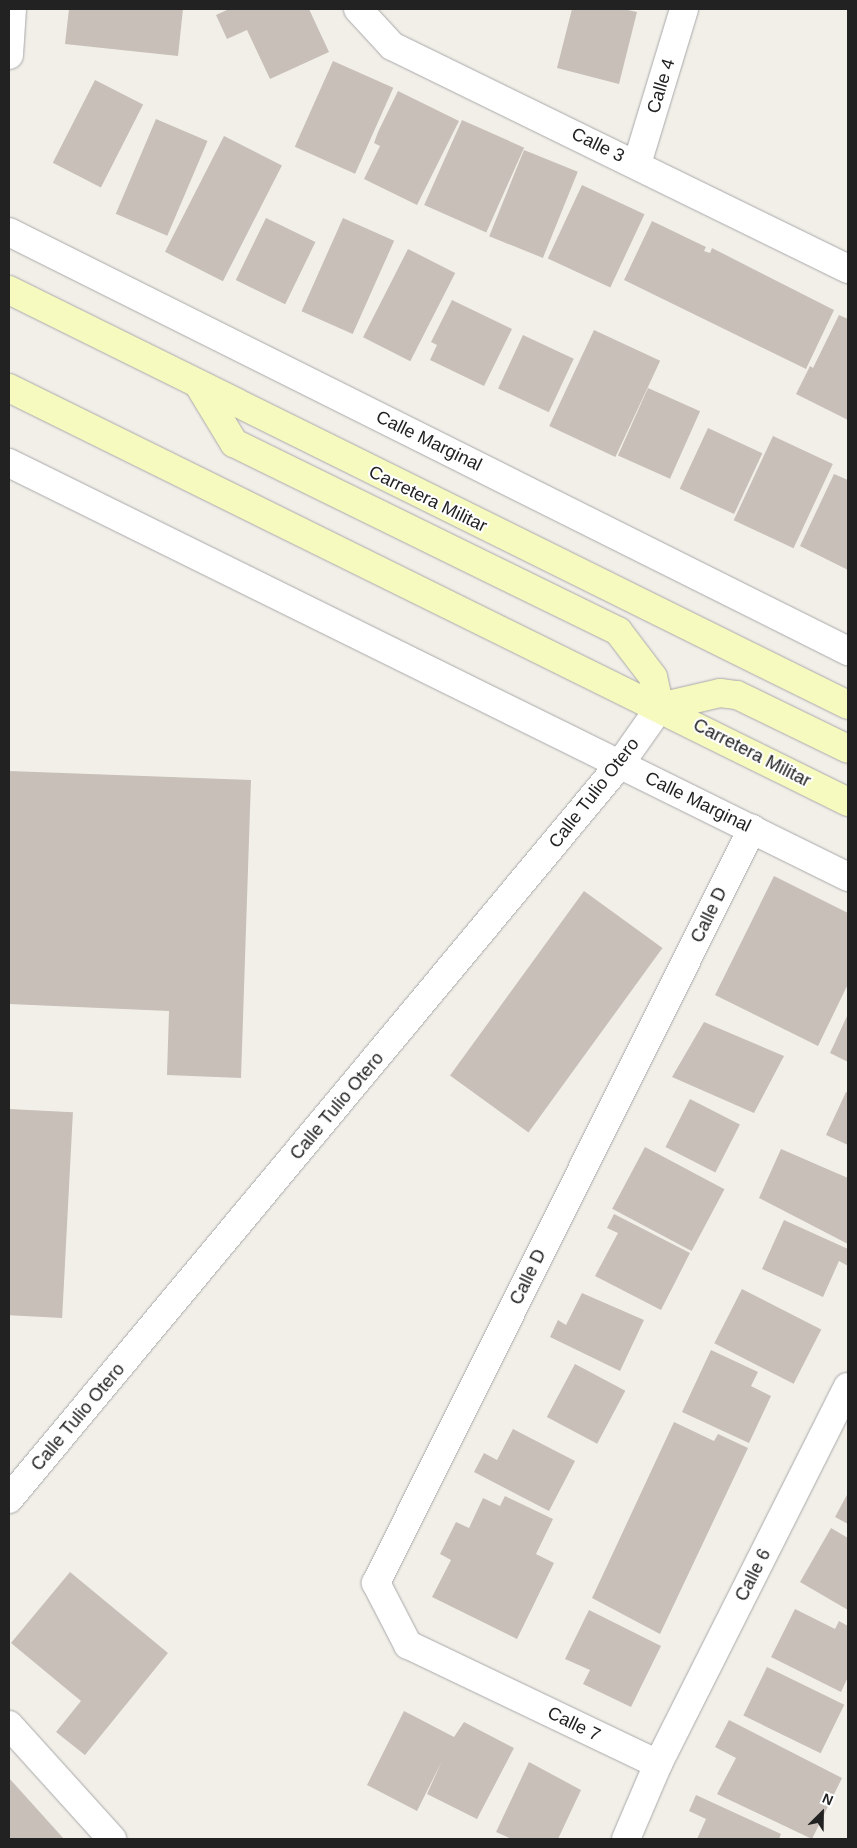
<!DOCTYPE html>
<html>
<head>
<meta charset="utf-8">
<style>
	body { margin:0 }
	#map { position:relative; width:857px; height:1848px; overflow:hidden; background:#f2efe9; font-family:Helvetica,sans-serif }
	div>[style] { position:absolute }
	.building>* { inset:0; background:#c7bfb8; transform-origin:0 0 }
	.roads { filter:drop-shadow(0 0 1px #a9a9a9) drop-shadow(0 0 1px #a9a9a9) }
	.street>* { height:28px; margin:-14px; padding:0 14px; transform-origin:14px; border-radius:14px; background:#fff }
	.secondary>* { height:28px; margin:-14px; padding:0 14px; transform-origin:14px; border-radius:14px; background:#f7fabf }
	span { translate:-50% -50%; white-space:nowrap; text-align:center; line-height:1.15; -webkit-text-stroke:4px #fff; paint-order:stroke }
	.street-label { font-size:18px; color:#222 }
	.frame { position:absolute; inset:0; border:10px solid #222; pointer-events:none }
	.north { position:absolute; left:797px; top:1788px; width:50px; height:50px; -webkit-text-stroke:4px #fff; paint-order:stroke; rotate:23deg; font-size:14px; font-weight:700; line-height:20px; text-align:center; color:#222 }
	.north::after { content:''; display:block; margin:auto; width:18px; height:22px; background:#222; clip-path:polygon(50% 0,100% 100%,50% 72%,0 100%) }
</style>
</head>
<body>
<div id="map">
	<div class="building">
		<div style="clip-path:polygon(69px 9px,183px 9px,178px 56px,65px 44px)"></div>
		<div style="clip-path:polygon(229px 9px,309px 9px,329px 52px,270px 79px,247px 30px,227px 39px,216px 15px)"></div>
		<div style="clip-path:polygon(572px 9px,623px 9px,637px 12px,619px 84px,557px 68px)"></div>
		<div style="left:333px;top:61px;width:66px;height:94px;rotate:24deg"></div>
		<div style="left:95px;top:80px;width:54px;height:93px;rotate:27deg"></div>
		<div style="clip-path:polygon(398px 91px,459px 121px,417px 205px,364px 179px,380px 146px,374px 143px,378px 132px)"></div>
		<div style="left:156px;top:119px;width:56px;height:103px;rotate:23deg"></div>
		<div style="left:462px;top:120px;width:68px;height:93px;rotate:24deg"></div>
		<div style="left:224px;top:136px;width:65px;height:130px;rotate:27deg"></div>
		<div style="left:524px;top:150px;width:58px;height:93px;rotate:22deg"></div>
		<div style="left:582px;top:185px;width:69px;height:81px;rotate:25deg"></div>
		<div style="left:266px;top:218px;width:55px;height:69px;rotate:26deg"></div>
		<div style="left:343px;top:218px;width:56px;height:102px;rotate:24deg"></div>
		<div style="clip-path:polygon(652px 221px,706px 247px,704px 251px,710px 253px,712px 248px,834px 310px,806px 369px,624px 280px)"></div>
		<div style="left:408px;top:249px;width:53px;height:99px;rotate:27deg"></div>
		<div style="clip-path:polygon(452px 300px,512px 329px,484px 386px,430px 360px,437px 345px,431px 342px)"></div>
		<div style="clip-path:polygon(839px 315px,848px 319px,848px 420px,796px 394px,810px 366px,813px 368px)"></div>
		<div style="left:594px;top:330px;width:73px;height:106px;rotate:25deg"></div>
		<div style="left:523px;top:335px;width:56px;height:59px;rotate:25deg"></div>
		<div style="left:648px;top:388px;width:57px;height:74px;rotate:24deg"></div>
		<div style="left:708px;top:428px;width:60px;height:67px;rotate:25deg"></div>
		<div style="left:773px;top:436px;width:66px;height:93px;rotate:25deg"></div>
		<div style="clip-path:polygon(834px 474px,848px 480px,848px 570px,800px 546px)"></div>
		<div style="clip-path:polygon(9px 771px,251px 780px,241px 1078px,167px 1075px,169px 1011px,9px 1004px)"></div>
		<div style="clip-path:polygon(774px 876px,848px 913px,848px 984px,818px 1046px,715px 995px)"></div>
		<div style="left:584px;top:891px;width:97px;height:228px;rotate:36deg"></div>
		<div style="clip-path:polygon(848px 1014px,848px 1062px,830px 1053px)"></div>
		<div style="clip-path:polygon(704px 1022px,784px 1056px,754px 1113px,672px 1077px)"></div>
		<div style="clip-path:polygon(846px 1092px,848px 1093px,848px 1145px,826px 1135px)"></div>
		<div style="left:690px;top:1099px;width:56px;height:54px;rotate:27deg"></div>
		<div style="left:9px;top:1109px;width:64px;height:206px;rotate:3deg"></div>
		<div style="left:645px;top:1147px;width:90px;height:70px;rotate:28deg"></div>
		<div style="clip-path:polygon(781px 1149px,848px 1178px,848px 1244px,759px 1198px)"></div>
		<div style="clip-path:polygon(614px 1214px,690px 1253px,661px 1310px,595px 1276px,618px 1233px,607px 1228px)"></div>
		<div style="clip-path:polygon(784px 1220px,848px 1249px,848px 1266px,839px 1261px,823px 1297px,762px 1269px)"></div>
		<div style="left:742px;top:1289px;width:89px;height:61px;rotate:27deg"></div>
		<div style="clip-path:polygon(582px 1293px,644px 1320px,620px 1371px,550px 1337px,558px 1320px,566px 1325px)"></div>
		<div style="clip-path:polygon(711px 1350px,758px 1372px,751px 1386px,771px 1396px,749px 1443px,682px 1412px)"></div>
		<div style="left:575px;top:1364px;width:57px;height:60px;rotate:28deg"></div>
		<div style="clip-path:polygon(674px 1422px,714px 1441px,718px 1434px,748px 1448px,660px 1634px,592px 1598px)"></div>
		<div style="clip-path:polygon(513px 1429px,575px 1461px,549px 1511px,474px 1472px,484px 1453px,497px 1460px)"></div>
		<div style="clip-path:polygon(848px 1493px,848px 1524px,835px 1517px)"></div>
		<div style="clip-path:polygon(505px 1496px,553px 1519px,536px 1554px,554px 1563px,517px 1639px,432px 1597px,451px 1560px,440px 1554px,456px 1522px,469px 1528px,483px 1498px,500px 1506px)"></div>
		<div style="clip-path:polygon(831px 1528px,848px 1538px,848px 1610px,800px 1582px)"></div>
		<div style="clip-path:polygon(70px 1572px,168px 1653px,85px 1755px,56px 1732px,81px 1701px,11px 1643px)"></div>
		<div style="clip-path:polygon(795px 1609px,835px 1629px,839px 1621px,848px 1626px,848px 1677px,841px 1692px,771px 1657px)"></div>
		<div style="clip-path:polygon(589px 1610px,661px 1646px,631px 1707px,583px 1684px,590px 1670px,565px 1659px)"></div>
		<div style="left:767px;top:1667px;width:86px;height:54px;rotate:26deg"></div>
		<div style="clip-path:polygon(404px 1711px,454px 1737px,464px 1722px,514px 1748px,477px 1819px,427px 1794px,442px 1761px,417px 1811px,367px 1785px)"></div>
		<div style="clip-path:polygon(729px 1720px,842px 1778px,812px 1839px,717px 1794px,736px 1758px,715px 1747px)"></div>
		<div style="clip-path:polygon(529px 1762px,581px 1790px,558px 1839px,512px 1839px,496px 1832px)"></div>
		<div style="clip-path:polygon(9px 1778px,64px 1839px,9px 1839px)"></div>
		<div style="clip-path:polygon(696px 1795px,781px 1834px,779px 1839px,697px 1839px,706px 1819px,689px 1811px)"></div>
	</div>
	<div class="roads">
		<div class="street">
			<div style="left:358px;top:9px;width:50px;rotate:47.4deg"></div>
			<div style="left:392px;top:46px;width:508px;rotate:26.06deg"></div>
			<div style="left:9px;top:55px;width:46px;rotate:-86.3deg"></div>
			<div style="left:637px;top:164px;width:162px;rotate:-73.1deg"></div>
			<div style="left:9px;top:232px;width:938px;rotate:26.54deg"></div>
			<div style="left:9px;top:463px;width:936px;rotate:26.26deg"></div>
			<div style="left:9px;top:1499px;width:956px;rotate:-50.26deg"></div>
			<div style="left:620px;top:764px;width:70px;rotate:-54.9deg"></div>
			<div style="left:9px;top:1725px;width:154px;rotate:47.9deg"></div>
			<div style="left:658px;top:1764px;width:277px;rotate:-154.5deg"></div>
			<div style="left:408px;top:1645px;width:70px;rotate:-117.3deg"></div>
			<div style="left:376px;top:1583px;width:843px;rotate:-63.5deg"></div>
			<div style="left:626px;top:1839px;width:82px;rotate:-66.9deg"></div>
			<div style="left:658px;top:1764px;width:422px;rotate:-63.3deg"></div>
		</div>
		<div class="secondary">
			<div style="left:9px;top:290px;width:936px;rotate:26.32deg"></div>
			<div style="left:200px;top:387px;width:66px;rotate:58.7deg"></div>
			<div style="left:234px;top:443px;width:428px;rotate:26.1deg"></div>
			<div style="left:618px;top:631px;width:58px;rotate:52.7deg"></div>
			<div style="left:653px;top:677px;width:31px;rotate:77deg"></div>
			<div style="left:9px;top:388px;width:936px;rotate:26.26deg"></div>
			<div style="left:660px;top:707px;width:62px;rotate:-13.1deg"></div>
			<div style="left:720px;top:693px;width:17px;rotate:7deg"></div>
			<div style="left:737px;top:695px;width:123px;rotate:25.9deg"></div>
		</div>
	</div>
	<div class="street-label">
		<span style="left:661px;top:86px;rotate:-73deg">Calle 4</span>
		<span style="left:598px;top:145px;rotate:26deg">Calle 3</span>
		<span style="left:429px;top:441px;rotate:26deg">Calle Marginal</span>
		<span style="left:428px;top:499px;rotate:26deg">Carretera Militar</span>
		<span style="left:752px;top:753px;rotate:27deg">Carretera Militar</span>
		<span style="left:594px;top:793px;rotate:-52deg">Calle Tulio Otero</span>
		<span style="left:698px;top:802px;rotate:26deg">Calle Marginal</span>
		<span style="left:709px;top:915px;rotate:-64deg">Calle D</span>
		<span style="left:337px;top:1106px;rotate:-50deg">Calle Tulio Otero</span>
		<span style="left:528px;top:1277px;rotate:-64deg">Calle D</span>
		<span style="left:78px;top:1417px;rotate:-50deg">Calle Tulio Otero</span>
		<span style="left:753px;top:1575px;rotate:-63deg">Calle 6</span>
		<span style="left:574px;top:1724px;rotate:26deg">Calle 7</span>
	</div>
	<div class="frame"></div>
	<div class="north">N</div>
</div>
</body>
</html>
